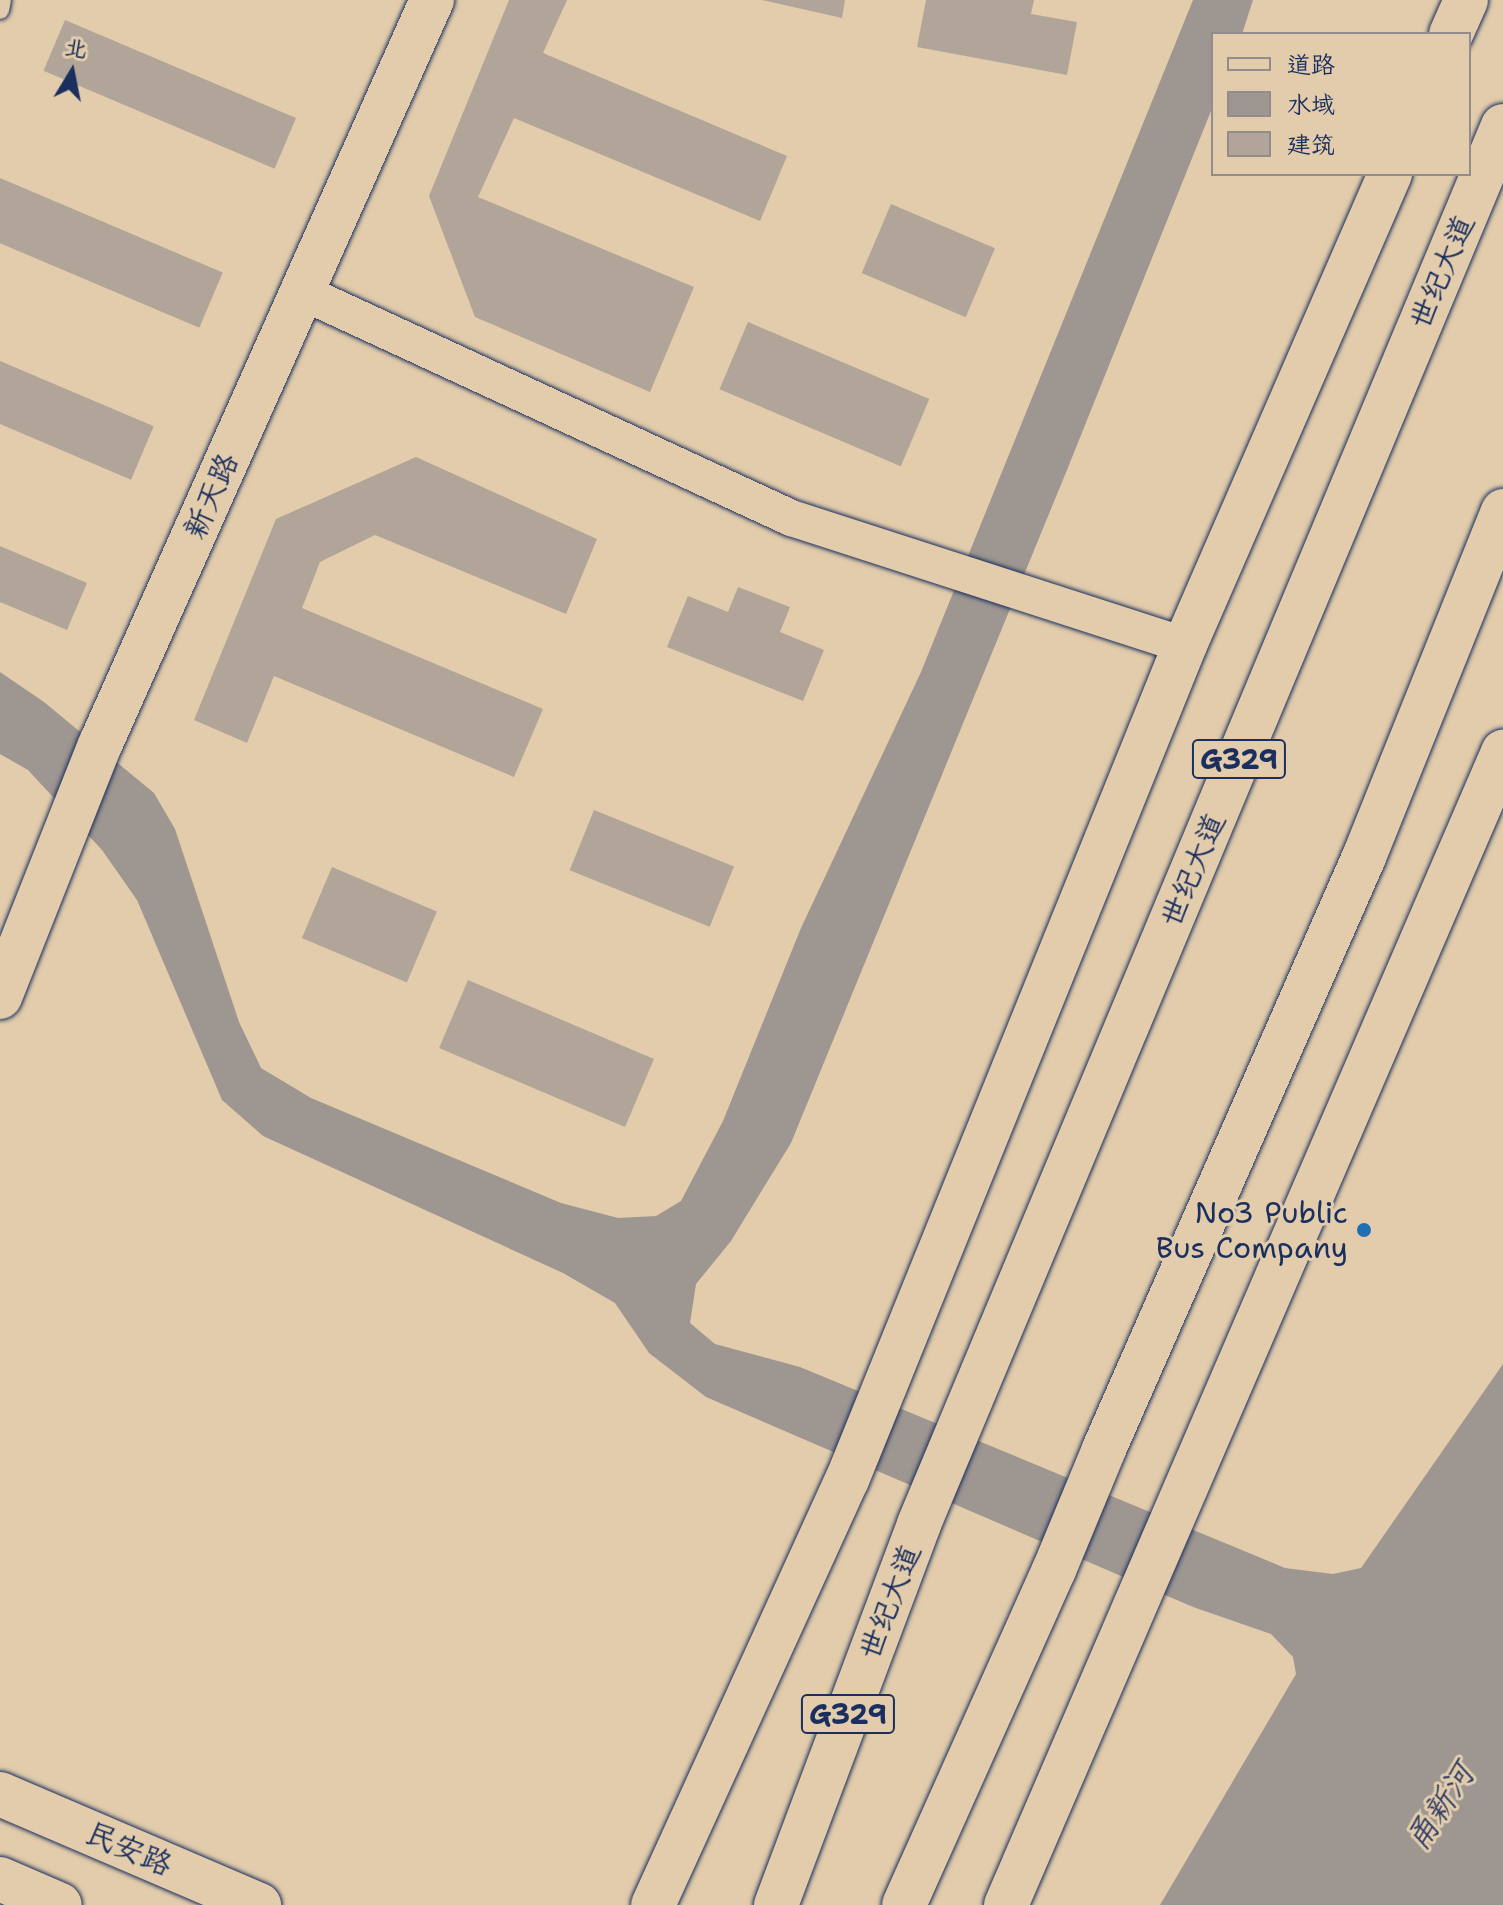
<!DOCTYPE html>
<html>
<head>
<meta charset="utf-8">
<style>
	body { margin:0 }
	#map { position:relative; width:1503px; height:1905px; overflow:hidden; background:#e2ccab; font-family:"Shantell Sans","LXGW WenKai TC",sans-serif }
	div>[style] { position:absolute }
	.water>* { inset:0; background:#9e9691 }
	.building>* { inset:0; background:#b0a598; transform-origin:0 0 }
	.roads { filter:drop-shadow(0 0 2px #1b2f5e) drop-shadow(0 0 2px #1b2f5e) }
	.service>* { height:18px; margin:-9px; padding:0 9px; transform-origin:9px; border-radius:9px; background:#e2ccab }
	.minor>* { height:36px; margin:-18px; padding:0 18px; transform-origin:18px; border-radius:18px; background:#e2ccab }
	.tertiary>* { height:44px; margin:-22px; padding:0 22px; transform-origin:22px; border-radius:22px; background:#e2ccab }
	.secondary>* { height:44px; margin:-22px; padding:0 22px; transform-origin:22px; border-radius:22px; background:#e2ccab }
	.trunk>* { height:44px; margin:-22px; padding:0 22px; transform-origin:22px; border-radius:22px; background:#e2ccab }
	.dots>* { width:22px; height:22px; translate:-50% -50%; box-sizing:border-box; border:4px solid #e2ccab; border-radius:50% }
	span { translate:-50% -50%; white-space:nowrap; text-align:center; line-height:1.15; -webkit-text-stroke:6px #e2ccab; paint-order:stroke }
	.shield-label span { padding:2px 6px; background:#e2ccab; border:2px solid; border-radius:6px; -webkit-text-stroke-width:0 }
	.shield-label { font-size:28px; color:#1b2f5e; font-weight:700 }
	.street-label { font-size:30px; color:#1b2f5e }
	.poi-label { font-size:30px; color:#1b2f5e }
	.right { translate:-100% -50%; text-align:right }
	.water-label { font-size:32px; color:#2f3e66; font-style:italic }
	.legend { position:absolute; left:1211px; top:32px; width:260px; height:144px; box-sizing:border-box; background:#e2ccab; border:2px solid #928d8c; margin:0; padding:10px 14px; list-style:none; font-size:24px; color:#1b2f5e }
	.legend li { display:flex; align-items:center; gap:16px; height:40px }
	.legend b { width:40px; border:2px solid #928d8c }
	.north { position:absolute; left:32px; top:32px; width:80px; height:80px; -webkit-text-stroke:6px #e2ccab; paint-order:stroke; rotate:10deg; font-size:22px; font-weight:700; line-height:32px; text-align:center; color:#1b2f5e }
	.north::after { content:''; display:block; margin:auto; width:28px; height:36px; background:#1b2f5e; clip-path:polygon(50% 0,100% 100%,50% 72%,0 100%) }
</style>
</head>
<body>
<div id="map">
	<div class="water">
		<div style="clip-path:polygon(1193px 0,1253px 0,1242px 34px,1213px 34px,1213px 106px,1069px 465px,791px 1143px,731px 1241px,696px 1284px,690px 1323px,715px 1344px,800px 1367px,1285px 1568px,1333px 1574px,1361px 1568px,1503px 1364px,1503px 1905px,1160px 1905px,1296px 1674px,1293px 1657px,1271px 1634px,1193px 1607px,706px 1397px,649px 1353px,615px 1303px,563px 1273px,263px 1136px,222px 1100px,137px 900px,102px 850px,28px 770px,0 754px,0 672px,44px 702px,154px 793px,175px 829px,239px 1022px,261px 1068px,311px 1098px,561px 1203px,618px 1218px,656px 1216px,681px 1201px,723px 1121px,801px 928px,921px 672px)"></div>
	</div>
	<div class="building">
		<div style="clip-path:polygon(509px 0,567px 0,543px 53px,787px 156px,760px 221px,514px 118px,478px 197px,694px 287px,650px 392px,475px 317px,429px 196px)"></div>
		<div style="clip-path:polygon(762px 0,845px 0,842px 18px)"></div>
		<div style="clip-path:polygon(926px 0,1034px 0,1031px 14px,1077px 22px,1067px 75px,917px 47px)"></div>
		<div style="left:65px;top:20px;width:251px;height:55px;rotate:23deg"></div>
		<div style="left:0;top:178px;width:242px;height:60px;rotate:23deg"></div>
		<div style="left:891px;top:204px;width:113px;height:75px;rotate:23deg"></div>
		<div style="left:748px;top:322px;width:197px;height:73px;rotate:23deg"></div>
		<div style="left:0;top:361px;width:167px;height:58px;rotate:23deg"></div>
		<div style="clip-path:polygon(416px 457px,597px 539px,566px 614px,375px 535px,320px 562px,302px 608px,543px 709px,514px 777px,274px 676px,247px 743px,194px 720px,276px 519px)"></div>
		<div style="clip-path:polygon(0 546px,87px 583px,67px 630px,0 602px)"></div>
		<div style="clip-path:polygon(738px 587px,790px 607px,780px 632px,824px 650px,803px 701px,667px 647px,688px 596px,728px 612px)"></div>
		<div style="left:594px;top:810px;width:151px;height:65px;rotate:22deg"></div>
		<div style="left:332px;top:867px;width:114px;height:77px;rotate:23deg"></div>
		<div style="left:468px;top:980px;width:202px;height:74px;rotate:23deg"></div>
	</div>
	<div class="roads">
		<div class="service">
			<div style="left:0;top:10px;width:10px;rotate:-79deg"></div>
		</div>
		<div class="minor">
			<div style="left:302px;top:292px;width:539px;rotate:24.8deg"></div>
			<div style="left:791px;top:518px;width:414px;rotate:17.9deg"></div>
		</div>
		<div class="tertiary">
			<div style="left:0;top:997px;width:271px;rotate:-68.4deg"></div>
			<div style="left:100px;top:745px;width:816px;rotate:-65.98deg"></div>
		</div>
		<div class="secondary">
			<div style="left:1451px;top:34px;width:37px;rotate:-66deg"></div>
			<div style="left:0;top:1794px;width:282px;rotate:23.2deg"></div>
			<div style="left:0;top:1879px;width:65px;rotate:23.4deg"></div>
			<div style="left:653px;top:1905px;width:467px;rotate:-65.5deg"></div>
			<div style="left:847px;top:1480px;width:901px;rotate:-67.96deg"></div>
			<div style="left:1185px;top:645px;width:514px;rotate:-66.48deg"></div>
			<div style="left:1006px;top:1905px;width:1256px;rotate:-66.68deg"></div>
		</div>
		<div class="trunk">
			<div style="left:776px;top:1905px;width:407px;rotate:-69.4deg"></div>
			<div style="left:919px;top:1524px;width:1515px;rotate:-67.33deg"></div>
			<div style="left:904px;top:1905px;width:367px;rotate:-65.9deg"></div>
			<div style="left:1054px;top:1570px;width:131px;rotate:-67.5deg"></div>
			<div style="left:1104px;top:1449px;width:647px;rotate:-66.29deg"></div>
			<div style="left:1364px;top:857px;width:373px;rotate:-68.1deg"></div>
		</div>
	</div>
	<div class="dots">
		<div style="left:1364px;top:1230px;background:#1f6fb2"></div>
	</div>
	<div class="shield-label">
		<span style="left:1239px;top:759px">G329</span>
		<span style="left:848px;top:1714px">G329</span>
	</div>
	<div class="street-label">
		<span style="left:1442px;top:272px;rotate:-67deg">世纪大道</span>
		<span style="left:211px;top:496px;rotate:-66deg">新天路</span>
		<span style="left:1193px;top:870px;rotate:-67deg">世纪大道</span>
		<span style="left:890px;top:1602px;rotate:-69deg">世纪大道</span>
		<span style="left:129px;top:1849px;rotate:23deg">民安路</span>
	</div>
	<div class="poi-label">
		<span class="right" style="left:1348px;top:1230px">No3 Public<br>Bus Company</span>
	</div>
	<div class="water-label">
		<span style="left:1440px;top:1807px;rotate:-57deg">甬新河</span>
	</div>
	<ul class="legend">
	<li><b style="height:10px;background:#e2ccab"></b>道路</li>
	<li><b style="height:22px;background:#9e9691"></b>水域</li>
	<li><b style="height:22px;background:#b0a598"></b>建筑</li>
	</ul>
	<div class="north">北</div>
</div>
</body>
</html>
